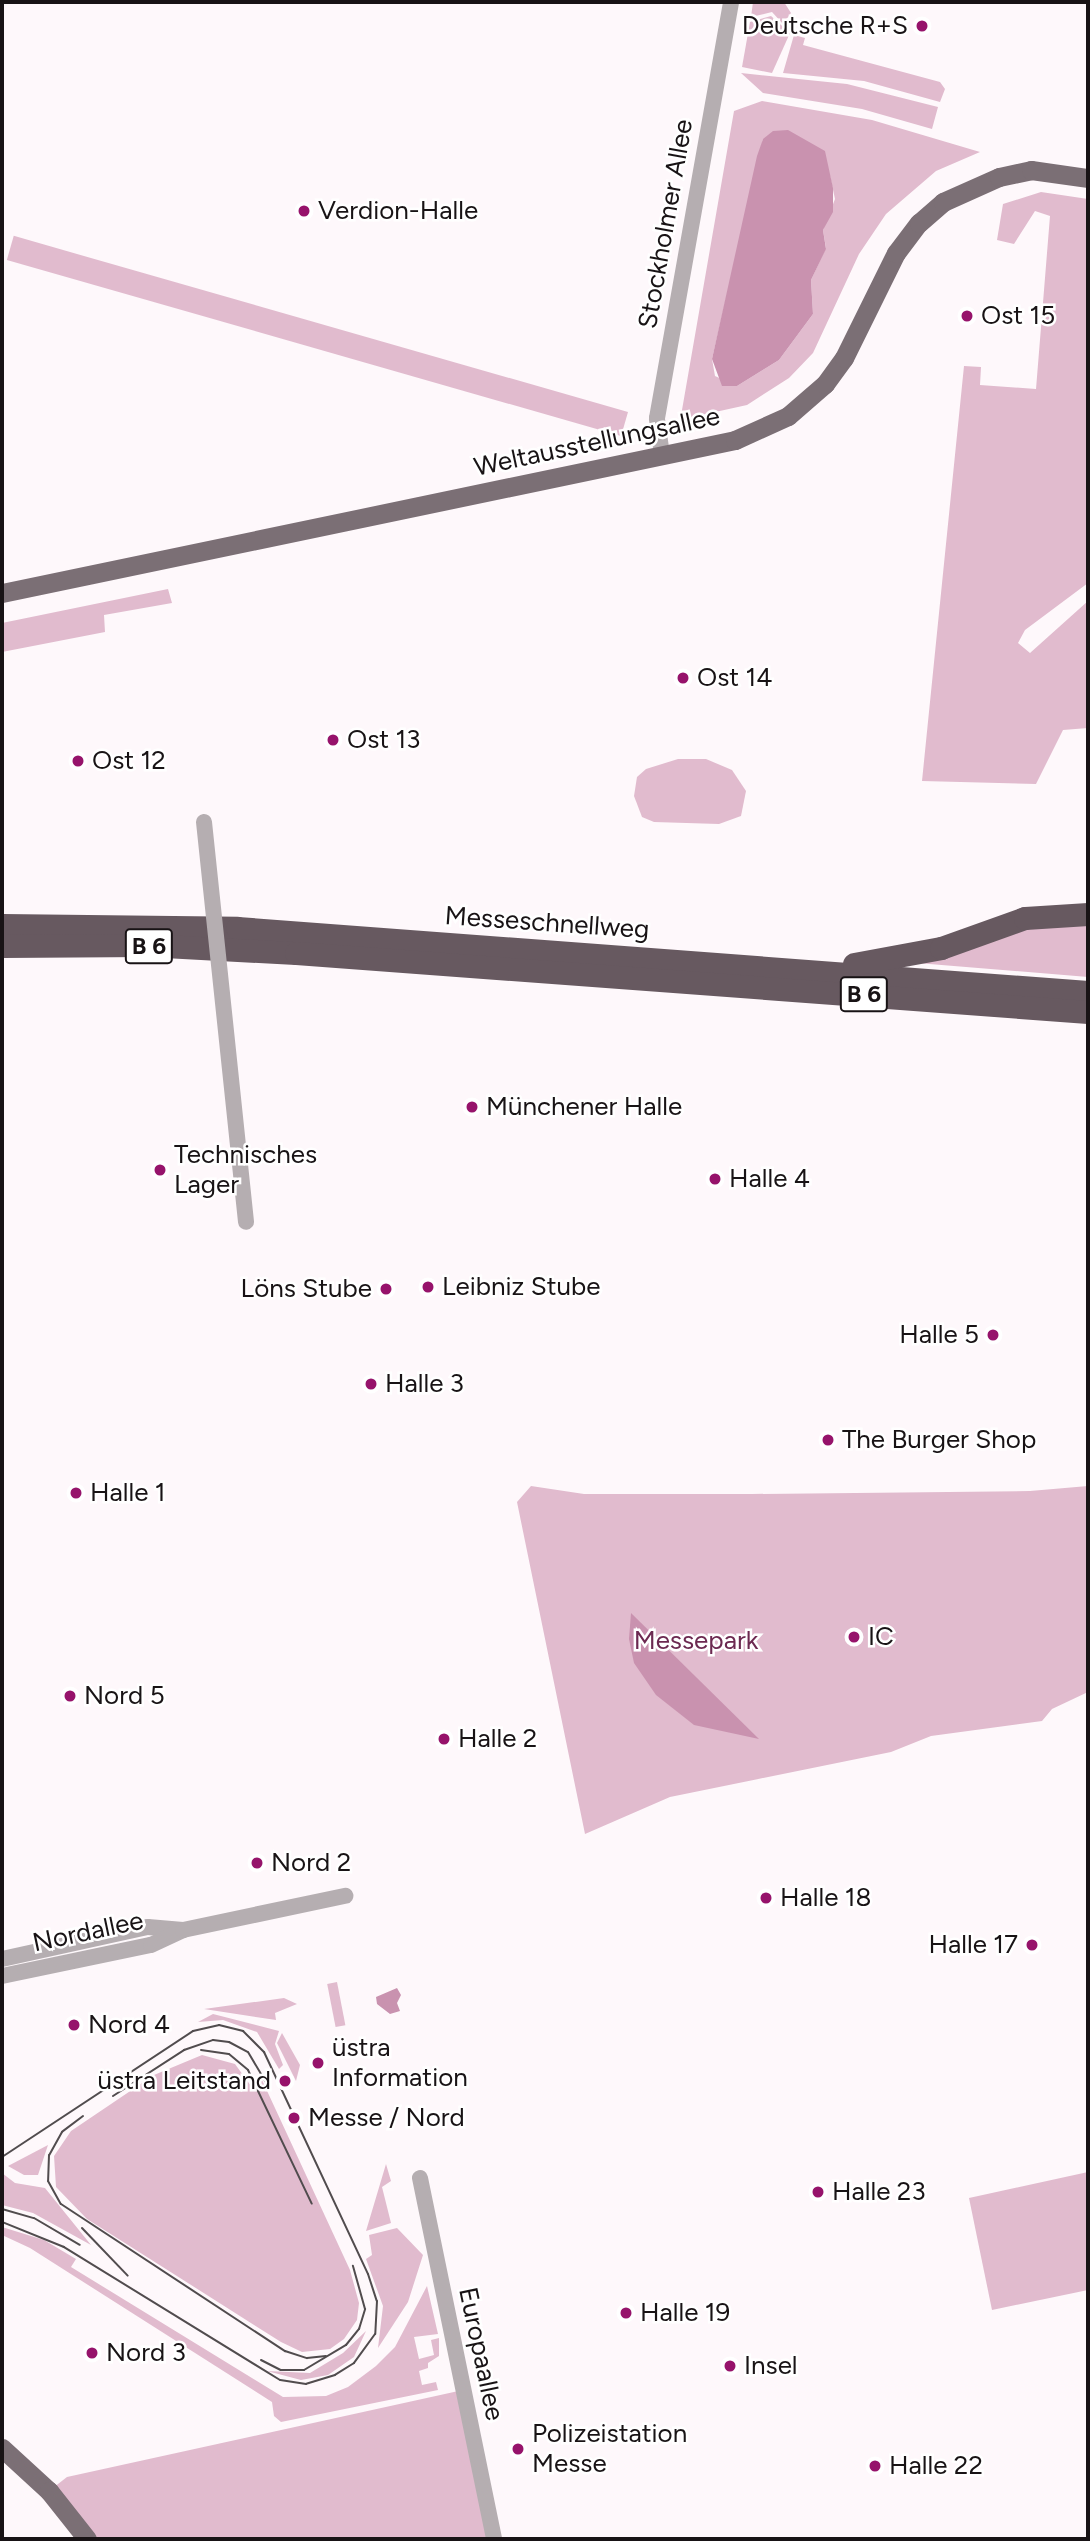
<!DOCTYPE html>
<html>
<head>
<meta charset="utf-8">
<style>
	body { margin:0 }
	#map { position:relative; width:1090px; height:2541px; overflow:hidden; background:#fef8fb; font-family:Figtree,sans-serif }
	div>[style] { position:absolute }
	.green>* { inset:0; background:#e1bbce; transform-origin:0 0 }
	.water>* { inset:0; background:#c992af }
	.minor>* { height:16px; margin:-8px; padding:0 8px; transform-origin:8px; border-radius:8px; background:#b5aeb1 }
	.major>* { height:19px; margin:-9.5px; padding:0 9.5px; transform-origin:9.5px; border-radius:9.5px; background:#7b6f75 }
	.highway>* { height:23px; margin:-11.5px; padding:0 11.5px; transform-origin:11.5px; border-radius:11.5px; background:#675960 }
	.tram>* { height:2px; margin:-1px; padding:0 1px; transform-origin:1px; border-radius:1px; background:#514c4e }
	.minor-bridge>* { height:16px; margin:-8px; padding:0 8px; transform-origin:8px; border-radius:8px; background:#b5aeb1 }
	.dots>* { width:19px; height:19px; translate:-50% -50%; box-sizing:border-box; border:4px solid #fff; border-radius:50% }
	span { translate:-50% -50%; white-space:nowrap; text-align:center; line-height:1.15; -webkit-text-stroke:5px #fff; paint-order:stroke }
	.shield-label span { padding:2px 5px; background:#fff; border:2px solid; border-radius:5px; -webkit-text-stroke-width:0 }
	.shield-label { font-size:24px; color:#181315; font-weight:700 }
	.poi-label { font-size:26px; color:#181315 }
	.right { translate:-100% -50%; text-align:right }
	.left { translate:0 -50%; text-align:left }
	.street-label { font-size:26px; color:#181315 }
	.park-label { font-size:26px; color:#6c2951 }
	.frame { position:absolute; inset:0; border:4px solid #181315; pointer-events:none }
</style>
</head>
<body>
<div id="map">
	<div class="green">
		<div style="clip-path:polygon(753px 2px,784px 2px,791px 13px,783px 24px,772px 12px,751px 17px)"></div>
		<div style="clip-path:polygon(771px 16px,790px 33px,772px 73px,742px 67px,750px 22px)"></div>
		<div style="clip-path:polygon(794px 35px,805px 38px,803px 45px,940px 82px,945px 89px,940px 102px,864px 81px,783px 73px)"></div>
		<div style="clip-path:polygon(741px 73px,847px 84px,938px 107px,932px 129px,862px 109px,763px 93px)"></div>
		<div style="clip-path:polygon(evenodd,762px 101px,872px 120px,980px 152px,936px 171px,886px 214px,859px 254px,813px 353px,789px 378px,747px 405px,688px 418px,682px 410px,734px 111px,762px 101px,763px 139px,830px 176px,835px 199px,823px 230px,826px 248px,811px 280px,813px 314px,779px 360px,737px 386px,715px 376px,712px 359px,763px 139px)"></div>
		<div style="clip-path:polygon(1041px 192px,1088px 199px,1088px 583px,1025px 630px,1018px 643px,1030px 653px,1088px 601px,1088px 728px,1063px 730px,1036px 784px,922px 781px,964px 366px,981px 367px,980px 385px,1036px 389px,1050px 216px,1035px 211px,1014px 244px,997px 240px,1003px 204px)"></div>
		<div style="left:628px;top:412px;width:25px;height:639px;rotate:106deg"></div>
		<div style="clip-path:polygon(168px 589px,172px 603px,104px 615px,105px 632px,2px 652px,2px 623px)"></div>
		<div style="clip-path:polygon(678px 759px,706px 759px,732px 770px,746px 791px,741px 816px,719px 824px,654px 822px,642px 817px,634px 796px,637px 777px,646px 769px)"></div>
		<div style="clip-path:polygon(1088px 918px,1088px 977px,917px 963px,1022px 925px)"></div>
		<div style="clip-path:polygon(531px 1486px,584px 1494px,752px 1494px,1030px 1491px,1088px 1486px,1088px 1692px,1052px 1709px,1042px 1721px,931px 1736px,891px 1752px,670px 1797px,585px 1834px,517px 1502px)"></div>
		<div style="left:337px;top:1982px;width:44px;height:10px;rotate:79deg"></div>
		<div style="clip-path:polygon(284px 1998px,297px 2004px,275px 2013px,276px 2020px,204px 2009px)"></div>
		<div style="clip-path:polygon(213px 2014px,279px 2031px,275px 2044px,283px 2065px,279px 2069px,257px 2032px,223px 2020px,198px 2022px)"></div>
		<div style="clip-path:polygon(282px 2033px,300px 2065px,296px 2081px,277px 2043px)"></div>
		<div style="clip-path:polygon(202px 2055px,235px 2064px,251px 2086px,262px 2080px,350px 2270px,359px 2303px,357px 2320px,344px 2339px,330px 2349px,302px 2352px,281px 2342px,87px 2219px,56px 2187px,54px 2156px,71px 2131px,154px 2075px)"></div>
		<div style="clip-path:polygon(48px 2145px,38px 2175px,24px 2175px,8px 2166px)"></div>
		<div style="clip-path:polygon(386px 2164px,391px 2181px,382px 2187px,391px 2223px,366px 2231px)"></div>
		<div style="clip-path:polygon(1088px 2172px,1088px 2290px,992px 2310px,969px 2198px)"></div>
		<div style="clip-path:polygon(2px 2173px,15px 2183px,45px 2188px,91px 2245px,33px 2213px,2px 2205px)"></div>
		<div style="clip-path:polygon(2px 2227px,44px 2240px,76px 2259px,71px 2267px,283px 2397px,326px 2396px,348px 2387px,376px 2366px,395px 2347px,427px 2286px,438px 2334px,414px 2337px,419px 2359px,434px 2355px,431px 2340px,439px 2338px,439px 2356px,428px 2363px,428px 2368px,419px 2371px,422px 2385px,436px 2382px,438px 2390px,281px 2422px,274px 2416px,272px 2402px,30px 2248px,2px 2235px)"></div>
		<div style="clip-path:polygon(397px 2228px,423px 2255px,408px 2302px,378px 2348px,383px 2306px,366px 2259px,372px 2255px,369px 2235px)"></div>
		<div style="clip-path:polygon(366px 2331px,354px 2357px,328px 2375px,301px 2380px,267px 2371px,310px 2373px,343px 2353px)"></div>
		<div style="clip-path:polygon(463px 2390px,494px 2539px,87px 2539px,49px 2491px,67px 2477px)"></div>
	</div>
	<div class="water">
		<div style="clip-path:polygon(788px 130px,825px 151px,833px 188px,833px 212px,823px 230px,826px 249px,811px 280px,813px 314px,779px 360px,737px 386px,722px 386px,712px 359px,757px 156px,763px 139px,773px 131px)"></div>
		<div style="clip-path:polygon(631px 1613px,759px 1739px,694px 1725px,656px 1695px,634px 1663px,629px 1639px)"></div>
		<div style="clip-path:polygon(397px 1988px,401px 1995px,397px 2003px,400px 2011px,390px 2014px,377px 2004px,376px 1997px)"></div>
	</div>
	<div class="minor">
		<div style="left:662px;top:455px;width:37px;rotate:-98deg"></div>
		<div style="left:657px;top:418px;width:423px;rotate:-79.9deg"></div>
		<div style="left:2px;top:1959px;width:149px;rotate:-12.4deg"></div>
		<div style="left:148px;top:1927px;width:35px;rotate:5deg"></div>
		<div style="left:2px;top:1976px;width:152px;rotate:-11.8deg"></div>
		<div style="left:151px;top:1945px;width:35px;rotate:-25deg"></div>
		<div style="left:183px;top:1930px;width:166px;rotate:-11.9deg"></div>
		<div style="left:420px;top:2178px;width:369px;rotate:78.4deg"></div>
	</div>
	<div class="major">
		<div style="left:2px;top:593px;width:749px;rotate:-11.79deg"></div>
		<div style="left:735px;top:440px;width:58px;rotate:-24.4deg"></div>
		<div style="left:788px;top:416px;width:49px;rotate:-40.9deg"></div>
		<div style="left:825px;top:384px;width:32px;rotate:-54deg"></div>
		<div style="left:844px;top:358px;width:117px;rotate:-63.7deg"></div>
		<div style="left:896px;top:253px;width:38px;rotate:-53deg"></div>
		<div style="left:919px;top:223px;width:32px;rotate:-41deg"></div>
		<div style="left:943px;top:202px;width:61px;rotate:-24.1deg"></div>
		<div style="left:999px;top:177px;width:33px;rotate:-12deg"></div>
		<div style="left:1031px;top:170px;width:58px;rotate:8deg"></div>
		<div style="left:2px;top:2448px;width:64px;rotate:42.5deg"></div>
		<div style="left:49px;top:2491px;width:61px;rotate:51.6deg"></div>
	</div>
	<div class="highway">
		<div style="left:2px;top:925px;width:235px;rotate:0.7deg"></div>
		<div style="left:237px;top:928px;width:853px;rotate:4.3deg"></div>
		<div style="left:2px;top:946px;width:144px;rotate:-0.4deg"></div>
		<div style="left:146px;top:945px;width:150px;rotate:3.1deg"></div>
		<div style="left:296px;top:953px;width:794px;rotate:4.26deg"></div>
		<div style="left:854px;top:964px;width:88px;rotate:-10.4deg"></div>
		<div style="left:941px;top:948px;width:89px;rotate:-19.7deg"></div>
		<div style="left:1025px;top:918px;width:63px;rotate:-3.6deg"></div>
	</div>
	<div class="tram">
		<div style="left:201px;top:2050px;width:28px;rotate:8deg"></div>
		<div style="left:229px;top:2054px;width:25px;rotate:40deg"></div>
		<div style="left:248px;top:2070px;width:148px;rotate:64.5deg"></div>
		<div style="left:113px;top:2096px;width:85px;rotate:-32.9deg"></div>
		<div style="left:184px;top:2050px;width:31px;rotate:-19deg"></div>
		<div style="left:213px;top:2040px;width:16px;rotate:7deg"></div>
		<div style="left:229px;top:2042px;width:21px;rotate:28deg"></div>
		<div style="left:248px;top:2052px;width:43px;rotate:59.3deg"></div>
		<div style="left:83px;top:2116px;width:26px;rotate:143deg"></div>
		<div style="left:62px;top:2132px;width:26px;rotate:119deg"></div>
		<div style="left:49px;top:2155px;width:26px;rotate:92deg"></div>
		<div style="left:48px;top:2181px;width:26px;rotate:61deg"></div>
		<div style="left:61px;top:2204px;width:268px;rotate:33.3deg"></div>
		<div style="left:285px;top:2351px;width:23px;rotate:18deg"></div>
		<div style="left:307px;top:2358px;width:19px;rotate:-6deg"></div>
		<div style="left:2px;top:2157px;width:229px;rotate:-33.4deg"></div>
		<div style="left:193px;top:2031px;width:27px;rotate:-13deg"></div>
		<div style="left:219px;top:2025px;width:25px;rotate:14deg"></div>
		<div style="left:243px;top:2031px;width:30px;rotate:45deg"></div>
		<div style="left:264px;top:2052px;width:245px;rotate:64.9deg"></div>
		<div style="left:368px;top:2274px;width:28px;rotate:72deg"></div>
		<div style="left:377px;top:2301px;width:33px;rotate:93deg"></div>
		<div style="left:375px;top:2334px;width:36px;rotate:126deg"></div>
		<div style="left:354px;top:2363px;width:22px;rotate:148deg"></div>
		<div style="left:335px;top:2375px;width:30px;rotate:163deg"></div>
		<div style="left:306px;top:2384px;width:26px;rotate:-171deg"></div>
		<div style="left:280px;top:2380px;width:254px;rotate:-148.4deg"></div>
		<div style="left:64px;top:2247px;width:67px;rotate:-158deg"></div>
		<div style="left:2px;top:2209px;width:33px;rotate:16deg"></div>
		<div style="left:34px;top:2218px;width:53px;rotate:30.4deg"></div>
		<div style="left:82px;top:2228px;width:66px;rotate:46.2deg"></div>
		<div style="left:261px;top:2360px;width:22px;rotate:27deg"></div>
		<div style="left:281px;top:2370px;width:23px"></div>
		<div style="left:304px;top:2370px;width:49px;rotate:-30.8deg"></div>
		<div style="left:346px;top:2345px;width:21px;rotate:-51deg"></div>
		<div style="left:359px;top:2329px;width:21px;rotate:-73deg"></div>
		<div style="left:365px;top:2309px;width:45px;rotate:-105.6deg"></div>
	</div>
	<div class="minor-bridge">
		<div style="left:204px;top:822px;width:402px;rotate:84deg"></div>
	</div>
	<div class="dots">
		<div style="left:922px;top:26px;background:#96136b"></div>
		<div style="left:304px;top:211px;background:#96136b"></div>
		<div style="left:967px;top:316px;background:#96136b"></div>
		<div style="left:683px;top:678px;background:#96136b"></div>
		<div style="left:333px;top:740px;background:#96136b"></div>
		<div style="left:78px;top:761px;background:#96136b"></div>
		<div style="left:472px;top:1107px;background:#96136b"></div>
		<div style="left:160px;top:1170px;background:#96136b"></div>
		<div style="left:715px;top:1179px;background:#96136b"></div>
		<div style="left:428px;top:1287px;background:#96136b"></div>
		<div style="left:386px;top:1289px;background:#96136b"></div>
		<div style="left:993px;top:1335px;background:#96136b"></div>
		<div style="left:371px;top:1384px;background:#96136b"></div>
		<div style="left:828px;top:1440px;background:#96136b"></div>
		<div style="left:76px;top:1493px;background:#96136b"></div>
		<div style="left:854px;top:1637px;background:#96136b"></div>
		<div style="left:70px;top:1696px;background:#96136b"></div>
		<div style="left:444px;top:1739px;background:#96136b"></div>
		<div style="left:257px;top:1863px;background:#96136b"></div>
		<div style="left:766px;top:1898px;background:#96136b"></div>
		<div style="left:1032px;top:1945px;background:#96136b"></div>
		<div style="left:74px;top:2025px;background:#96136b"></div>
		<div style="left:318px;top:2063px;background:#96136b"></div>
		<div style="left:285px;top:2081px;background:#96136b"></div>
		<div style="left:294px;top:2118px;background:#96136b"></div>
		<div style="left:818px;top:2192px;background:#96136b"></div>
		<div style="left:626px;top:2313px;background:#96136b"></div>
		<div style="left:92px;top:2353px;background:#96136b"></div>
		<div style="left:730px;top:2366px;background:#96136b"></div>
		<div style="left:518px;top:2449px;background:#96136b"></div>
		<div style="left:875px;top:2466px;background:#96136b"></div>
	</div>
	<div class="shield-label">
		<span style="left:149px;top:946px">B 6</span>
		<span style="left:864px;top:994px">B 6</span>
	</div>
	<div class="poi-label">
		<span class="right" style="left:908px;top:26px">Deutsche R+S</span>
		<span class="left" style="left:318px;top:211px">Verdion-Halle</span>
		<span class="left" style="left:981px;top:316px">Ost 15</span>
		<span class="left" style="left:697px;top:678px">Ost 14</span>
		<span class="left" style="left:347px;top:740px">Ost 13</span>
		<span class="left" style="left:92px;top:761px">Ost 12</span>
		<span class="left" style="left:486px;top:1107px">Münchener Halle</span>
		<span class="left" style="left:174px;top:1170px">Technisches<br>Lager</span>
		<span class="left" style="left:729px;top:1179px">Halle 4</span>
		<span class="left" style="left:442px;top:1287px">Leibniz Stube</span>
		<span class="right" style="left:372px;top:1289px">Löns Stube</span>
		<span class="right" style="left:979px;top:1335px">Halle 5</span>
		<span class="left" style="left:385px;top:1384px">Halle 3</span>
		<span class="left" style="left:842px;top:1440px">The Burger Shop</span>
		<span class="left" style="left:90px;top:1493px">Halle 1</span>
		<span class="left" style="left:868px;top:1637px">IC</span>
		<span class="left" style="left:84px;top:1696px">Nord 5</span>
		<span class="left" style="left:458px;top:1739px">Halle 2</span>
		<span class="left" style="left:271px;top:1863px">Nord 2</span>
		<span class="left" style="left:780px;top:1898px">Halle 18</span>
		<span class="right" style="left:1018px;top:1945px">Halle 17</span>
		<span class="left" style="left:88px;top:2025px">Nord 4</span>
		<span class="left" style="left:332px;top:2063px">üstra<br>Information</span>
		<span class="right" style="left:271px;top:2081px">üstra Leitstand</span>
		<span class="left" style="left:308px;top:2118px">Messe / Nord</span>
		<span class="left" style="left:832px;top:2192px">Halle 23</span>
		<span class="left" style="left:640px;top:2313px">Halle 19</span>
		<span class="left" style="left:106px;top:2353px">Nord 3</span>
		<span class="left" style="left:744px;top:2366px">Insel</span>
		<span class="left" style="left:532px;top:2449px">Polizeistation<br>Messe</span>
		<span class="left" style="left:889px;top:2466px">Halle 22</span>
	</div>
	<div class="street-label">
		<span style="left:666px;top:224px;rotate:-80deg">Stockholmer Allee</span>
		<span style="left:597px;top:442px;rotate:-12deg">Weltausstellungsallee</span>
		<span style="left:547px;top:923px;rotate:4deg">Messeschnellweg</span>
		<span style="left:88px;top:1932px;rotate:-12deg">Nordallee</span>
		<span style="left:481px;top:2354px;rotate:78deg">Europaallee</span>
	</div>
	<div class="park-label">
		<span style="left:696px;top:1641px">Messepark</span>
	</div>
	<div class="frame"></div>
</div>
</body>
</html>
